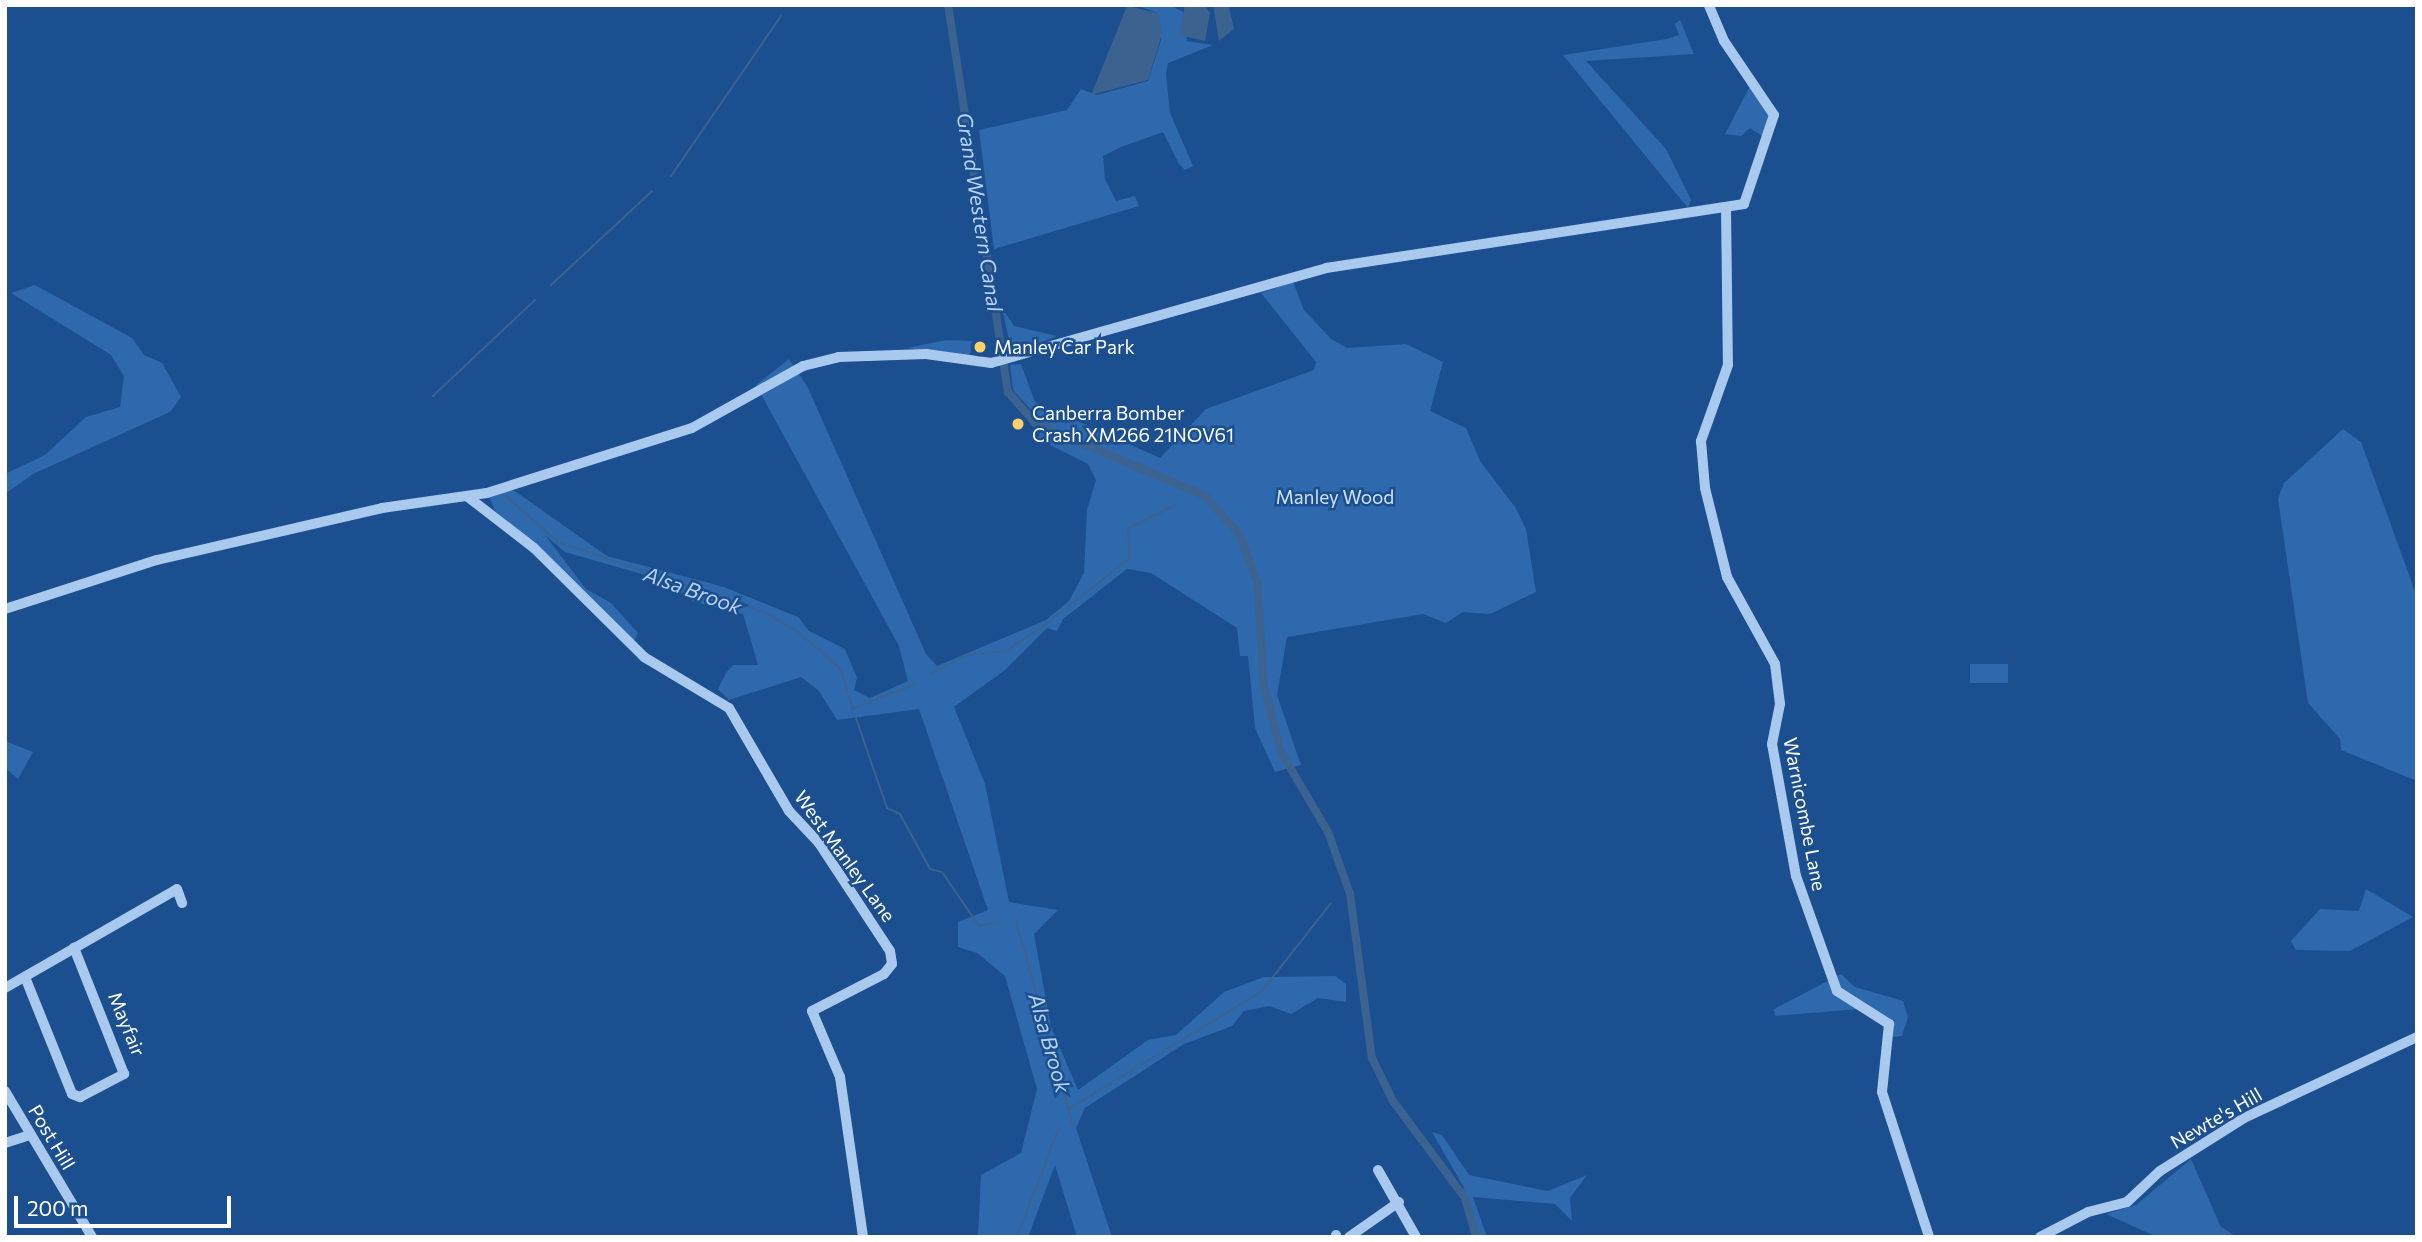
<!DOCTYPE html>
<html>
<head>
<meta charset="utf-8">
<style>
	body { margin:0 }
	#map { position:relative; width:2422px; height:1242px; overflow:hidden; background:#1b4f8f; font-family:Commissioner,sans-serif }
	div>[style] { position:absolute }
	.green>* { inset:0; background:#2e69ad; transform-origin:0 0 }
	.water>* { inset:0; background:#3c6290 }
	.stream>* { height:2px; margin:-1px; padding:0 1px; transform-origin:1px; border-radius:1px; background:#3c6290 }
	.canal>* { height:8px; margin:-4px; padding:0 4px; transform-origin:4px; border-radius:4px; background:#3c6290 }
	.minor>* { height:10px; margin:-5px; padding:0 5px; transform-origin:5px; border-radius:5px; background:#a9c9ee }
	.dots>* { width:19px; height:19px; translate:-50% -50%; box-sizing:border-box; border:4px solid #1b4f8f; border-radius:50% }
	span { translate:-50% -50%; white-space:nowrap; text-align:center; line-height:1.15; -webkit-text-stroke:5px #1b4f8f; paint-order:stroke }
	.poi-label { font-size:19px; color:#fff }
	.left { translate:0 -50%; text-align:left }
	.park-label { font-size:19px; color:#cfe3fa }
	.street-label { font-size:19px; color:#fff }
	.water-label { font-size:21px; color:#b5d3f5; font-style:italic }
	.frame { position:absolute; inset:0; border:7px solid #fff; pointer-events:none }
	.scale { position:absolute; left:14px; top:1196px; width:217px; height:32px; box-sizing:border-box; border:4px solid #fff; border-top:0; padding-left:9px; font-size:21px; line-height:24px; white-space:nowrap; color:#fff; -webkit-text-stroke:5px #1b4f8f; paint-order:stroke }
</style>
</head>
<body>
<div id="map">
	<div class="green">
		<div style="clip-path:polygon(1135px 5px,1170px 5px,1183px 12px,1187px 41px,1213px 45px,1168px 63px,1166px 74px,1170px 113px,1193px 166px,1185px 170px,1179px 164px,1163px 132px,1121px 147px,1103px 156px,1105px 179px,1116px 201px,1135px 196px,1139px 206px,994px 249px,979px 130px,1067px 110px,1081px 89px,1097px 95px,1148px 81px,1161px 40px,1158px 13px)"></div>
		<div style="clip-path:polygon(1680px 20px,1694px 54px,1586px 61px,1666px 149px,1691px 200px,1688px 208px,1563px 55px,1667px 39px,1679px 35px,1675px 24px)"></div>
		<div style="clip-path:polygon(1751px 84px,1771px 117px,1762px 136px,1750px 128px,1741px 136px,1725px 134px)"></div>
		<div style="clip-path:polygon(1293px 282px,1304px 310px,1331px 339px,1347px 348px,1406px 344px,1443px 362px,1430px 411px,1466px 428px,1480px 461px,1515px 507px,1526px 529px,1536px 592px,1490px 614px,1463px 612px,1446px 623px,1423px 614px,1287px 637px,1277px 695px,1301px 765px,1275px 772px,1255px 728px,1248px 656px,1240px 656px,1237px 628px,1151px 573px,1127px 569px,1063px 619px,1057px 631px,1047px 628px,1005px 670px,954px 707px,985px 784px,1009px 902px,1058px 910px,1034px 934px,1051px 1027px,1078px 1090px,1148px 1040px,1176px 1035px,1224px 992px,1264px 977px,1335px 976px,1346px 984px,1346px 1002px,1318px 998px,1291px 1014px,1269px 1006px,1244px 1011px,1232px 1026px,1184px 1044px,1085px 1108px,1076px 1128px,1112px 1237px,1077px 1237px,1055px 1165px,1028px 1237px,978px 1237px,981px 1175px,1021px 1153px,1037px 1089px,1005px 976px,977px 953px,958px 947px,958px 922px,988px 910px,919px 709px,837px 720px,819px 691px,801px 677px,729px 700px,718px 689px,726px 673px,733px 665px,758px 665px,743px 614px,694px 602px,666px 581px,565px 552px,545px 535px,586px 589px,611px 603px,638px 633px,634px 641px,495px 511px,489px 496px,509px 487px,607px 556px,724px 587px,798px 617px,809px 631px,845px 649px,857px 678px,854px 690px,870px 698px,908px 681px,899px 646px,756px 385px,789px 359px,808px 388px,926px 654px,937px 666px,1046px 620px,1069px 601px,1084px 573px,1087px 510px,1096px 480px,1088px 464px,1038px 439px,1043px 423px,1013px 390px,1010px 365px,1021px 364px,1035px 402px,1160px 458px,1206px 409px,1314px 370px,1316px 362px,1261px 293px)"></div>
		<div style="clip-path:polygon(35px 285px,132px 338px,144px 355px,162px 363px,181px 397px,170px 412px,33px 474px,5px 494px,5px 474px,45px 455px,86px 417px,120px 407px,124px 376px,111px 355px,11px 293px)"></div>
		<div style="clip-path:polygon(1002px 308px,1014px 326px,1057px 336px,1012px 354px)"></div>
		<div style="clip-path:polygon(946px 340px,977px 341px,968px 357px,907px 348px)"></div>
		<div style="clip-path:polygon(2343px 429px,2361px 442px,2417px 597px,2417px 781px,2341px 750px,2340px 739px,2308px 703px,2278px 499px,2284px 483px)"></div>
		<div style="left:2008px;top:664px;width:19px;height:38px;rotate:90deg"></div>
		<div style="clip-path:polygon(5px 741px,33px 752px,18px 779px,5px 768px)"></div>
		<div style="clip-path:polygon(2366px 889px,2413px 917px,2350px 951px,2296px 950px,2291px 941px,2320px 909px,2359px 911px)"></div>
		<div style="clip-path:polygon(1841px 974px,1855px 987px,1903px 1001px,1908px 1017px,1902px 1036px,1884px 1038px,1884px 1025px,1859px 1009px,1775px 1016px,1774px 1009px)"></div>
		<div style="clip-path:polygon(1432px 1132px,1442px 1135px,1469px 1175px,1548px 1191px,1587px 1175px,1570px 1198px,1572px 1221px,1555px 1204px,1473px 1197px,1487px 1237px,1480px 1237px,1463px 1186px)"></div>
		<div style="clip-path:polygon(2191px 1159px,2221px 1227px,2237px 1237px,2157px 1237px,2106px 1214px,2136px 1205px)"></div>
	</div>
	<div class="water">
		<div style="clip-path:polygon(1185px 5px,1204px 5px,1210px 13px,1205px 41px,1179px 35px)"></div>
		<div style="clip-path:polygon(1213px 5px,1229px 7px,1234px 29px,1219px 41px)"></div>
		<div style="clip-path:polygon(1127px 6px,1158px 13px,1162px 34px,1148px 80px,1091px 95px)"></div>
	</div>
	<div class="stream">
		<div style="left:671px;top:176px;width:194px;rotate:-55.5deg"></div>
		<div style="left:551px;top:285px;width:138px;rotate:-42.9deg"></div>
		<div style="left:433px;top:396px;width:140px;rotate:-43.3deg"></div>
		<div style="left:506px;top:496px;width:69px;rotate:41.5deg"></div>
		<div style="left:558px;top:542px;width:220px;rotate:18.8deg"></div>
		<div style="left:766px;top:613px;width:39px;rotate:31deg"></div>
		<div style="left:799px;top:633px;width:54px;rotate:40.5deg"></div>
		<div style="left:840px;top:668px;width:44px;rotate:72.8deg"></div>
		<div style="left:930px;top:674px;width:41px;rotate:-27.8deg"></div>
		<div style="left:966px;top:655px;width:40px;rotate:-5.7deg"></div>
		<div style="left:1006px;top:651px;width:53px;rotate:-34.3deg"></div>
		<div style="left:1050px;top:621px;width:102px;rotate:-38.2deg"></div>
		<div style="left:1130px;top:558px;width:29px;rotate:-94deg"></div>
		<div style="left:1128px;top:529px;width:53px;rotate:-27.1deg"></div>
		<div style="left:852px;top:709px;width:69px;rotate:-21.3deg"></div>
		<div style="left:856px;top:718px;width:95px;rotate:71deg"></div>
		<div style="left:887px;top:808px;width:14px;rotate:25deg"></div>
		<div style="left:900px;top:814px;width:63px;rotate:61.4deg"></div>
		<div style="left:930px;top:869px;width:12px;rotate:14deg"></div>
		<div style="left:942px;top:872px;width:65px;rotate:55.6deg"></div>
		<div style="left:979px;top:926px;width:20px;rotate:-11deg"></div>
		<div style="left:1016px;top:920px;width:213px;rotate:74.5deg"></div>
		<div style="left:1070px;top:1108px;width:223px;rotate:-31.3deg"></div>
		<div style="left:1261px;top:992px;width:113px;rotate:-51.8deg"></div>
		<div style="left:1017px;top:1237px;width:115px;rotate:-69deg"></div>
	</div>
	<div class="canal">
		<div style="left:948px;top:5px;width:392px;rotate:81.2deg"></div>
		<div style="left:1008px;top:392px;width:41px;rotate:48.9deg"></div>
		<div style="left:1035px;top:423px;width:185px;rotate:23.2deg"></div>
		<div style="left:1205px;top:496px;width:52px;rotate:48.1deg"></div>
		<div style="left:1240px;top:535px;width:53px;rotate:70.2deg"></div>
		<div style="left:1258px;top:585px;width:97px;rotate:87deg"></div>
		<div style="left:1263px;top:682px;width:72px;rotate:75.6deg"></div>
		<div style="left:1281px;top:752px;width:93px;rotate:59.6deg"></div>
		<div style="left:1328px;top:832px;width:66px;rotate:70.5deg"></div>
		<div style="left:1350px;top:894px;width:165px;rotate:82.4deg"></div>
		<div style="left:1372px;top:1058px;width:48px;rotate:64deg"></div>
		<div style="left:1393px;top:1101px;width:121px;rotate:53.4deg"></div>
		<div style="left:1465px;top:1198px;width:41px;rotate:74.2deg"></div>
	</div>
	<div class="minor">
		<div style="left:1726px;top:208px;width:157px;rotate:89.3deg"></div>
		<div style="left:1728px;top:365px;width:81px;rotate:109.6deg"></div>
		<div style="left:1701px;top:441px;width:47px;rotate:85.1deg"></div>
		<div style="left:1705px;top:488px;width:92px;rotate:76.1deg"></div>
		<div style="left:1727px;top:577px;width:99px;rotate:61.1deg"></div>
		<div style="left:1775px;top:664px;width:40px;rotate:82.9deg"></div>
		<div style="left:1780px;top:704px;width:41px;rotate:101.3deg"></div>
		<div style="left:1772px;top:744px;width:134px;rotate:79.7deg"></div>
		<div style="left:1796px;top:876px;width:122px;rotate:70.4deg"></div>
		<div style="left:1837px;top:991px;width:62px;rotate:32.4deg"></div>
		<div style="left:1889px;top:1024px;width:68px;rotate:95.9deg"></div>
		<div style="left:1882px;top:1092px;width:152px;rotate:72deg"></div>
		<div style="left:468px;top:497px;width:83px;rotate:37.7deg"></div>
		<div style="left:534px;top:548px;width:155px;rotate:44.7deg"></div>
		<div style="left:644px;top:657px;width:99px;rotate:31deg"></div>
		<div style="left:729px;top:708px;width:119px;rotate:59.8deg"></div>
		<div style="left:789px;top:811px;width:44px;rotate:46.8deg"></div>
		<div style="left:819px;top:843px;width:129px;rotate:56.7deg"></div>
		<div style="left:890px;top:951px;width:13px;rotate:81deg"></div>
		<div style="left:892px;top:964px;width:13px;rotate:129deg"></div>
		<div style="left:884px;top:974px;width:81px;rotate:152.8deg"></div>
		<div style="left:812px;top:1011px;width:72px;rotate:67deg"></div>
		<div style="left:840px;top:1077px;width:162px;rotate:81.8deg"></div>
		<div style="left:5px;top:609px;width:160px;rotate:-17.9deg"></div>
		<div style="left:157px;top:560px;width:231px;rotate:-13deg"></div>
		<div style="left:382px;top:508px;width:106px;rotate:-8.1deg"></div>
		<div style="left:487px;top:493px;width:215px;rotate:-17.6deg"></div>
		<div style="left:692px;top:428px;width:127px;rotate:-29.2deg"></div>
		<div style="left:803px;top:366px;width:36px;rotate:-14deg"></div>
		<div style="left:838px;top:357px;width:88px;rotate:-2deg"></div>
		<div style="left:926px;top:354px;width:66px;rotate:7.9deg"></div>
		<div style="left:991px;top:363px;width:348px;rotate:-15.8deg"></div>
		<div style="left:1326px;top:268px;width:423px;rotate:-8.7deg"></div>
		<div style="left:1744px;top:204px;width:94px;rotate:-71.4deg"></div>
		<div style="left:1774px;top:115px;width:89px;rotate:-124deg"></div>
		<div style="left:1724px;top:41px;width:39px;rotate:-113deg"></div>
		<div style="left:25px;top:977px;width:126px;rotate:68.1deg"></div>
		<div style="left:72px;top:1094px;width:9px;rotate:21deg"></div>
		<div style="left:80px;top:1097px;width:50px;rotate:-27.6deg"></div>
		<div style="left:124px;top:1074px;width:136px;rotate:-111.6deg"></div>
		<div style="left:5px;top:988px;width:198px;rotate:-29.9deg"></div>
		<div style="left:177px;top:889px;width:15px;rotate:70deg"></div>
		<div style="left:5px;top:1091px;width:170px;rotate:59.2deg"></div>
		<div style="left:5px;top:1143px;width:26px;rotate:-18deg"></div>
		<div style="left:1378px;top:1170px;width:77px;rotate:60.4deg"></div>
		<div style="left:1336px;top:1235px;width:2px;rotate:90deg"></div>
		<div style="left:1349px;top:1237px;width:61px;rotate:-35deg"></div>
		<div style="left:2040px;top:1237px;width:54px;rotate:-27.5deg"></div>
		<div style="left:2088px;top:1212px;width:40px;rotate:-14.4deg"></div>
		<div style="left:2127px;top:1202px;width:45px;rotate:-43.2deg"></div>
		<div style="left:2160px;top:1171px;width:99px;rotate:-32.2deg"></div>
		<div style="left:2244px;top:1118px;width:191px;rotate:-25.1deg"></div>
	</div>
	<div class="dots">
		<div style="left:980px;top:347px;background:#ffd166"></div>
		<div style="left:1018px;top:424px;background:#ffd166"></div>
	</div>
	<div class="poi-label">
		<span class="left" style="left:994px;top:347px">Manley Car Park</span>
		<span class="left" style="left:1032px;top:424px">Canberra Bomber<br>Crash XM266 21NOV61</span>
	</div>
	<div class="park-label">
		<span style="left:1335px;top:497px">Manley Wood</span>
	</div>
	<div class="street-label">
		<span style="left:1805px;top:814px;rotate:79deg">Warnicombe Lane</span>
		<span style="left:845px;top:856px;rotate:54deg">West Manley Lane</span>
		<span style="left:127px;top:1024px;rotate:68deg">Mayfair</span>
		<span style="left:2216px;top:1118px;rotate:-30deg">Newte's Hill</span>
		<span style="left:52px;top:1137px;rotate:59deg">Post Hill</span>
	</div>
	<div class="water-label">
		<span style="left:980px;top:212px;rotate:81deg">Grand Western Canal</span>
		<span style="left:693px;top:590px;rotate:20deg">Alsa Brook</span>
		<span style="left:1050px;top:1043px;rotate:74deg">Alsa Brook</span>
	</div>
	<div class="frame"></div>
	<div class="scale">200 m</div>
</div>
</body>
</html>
